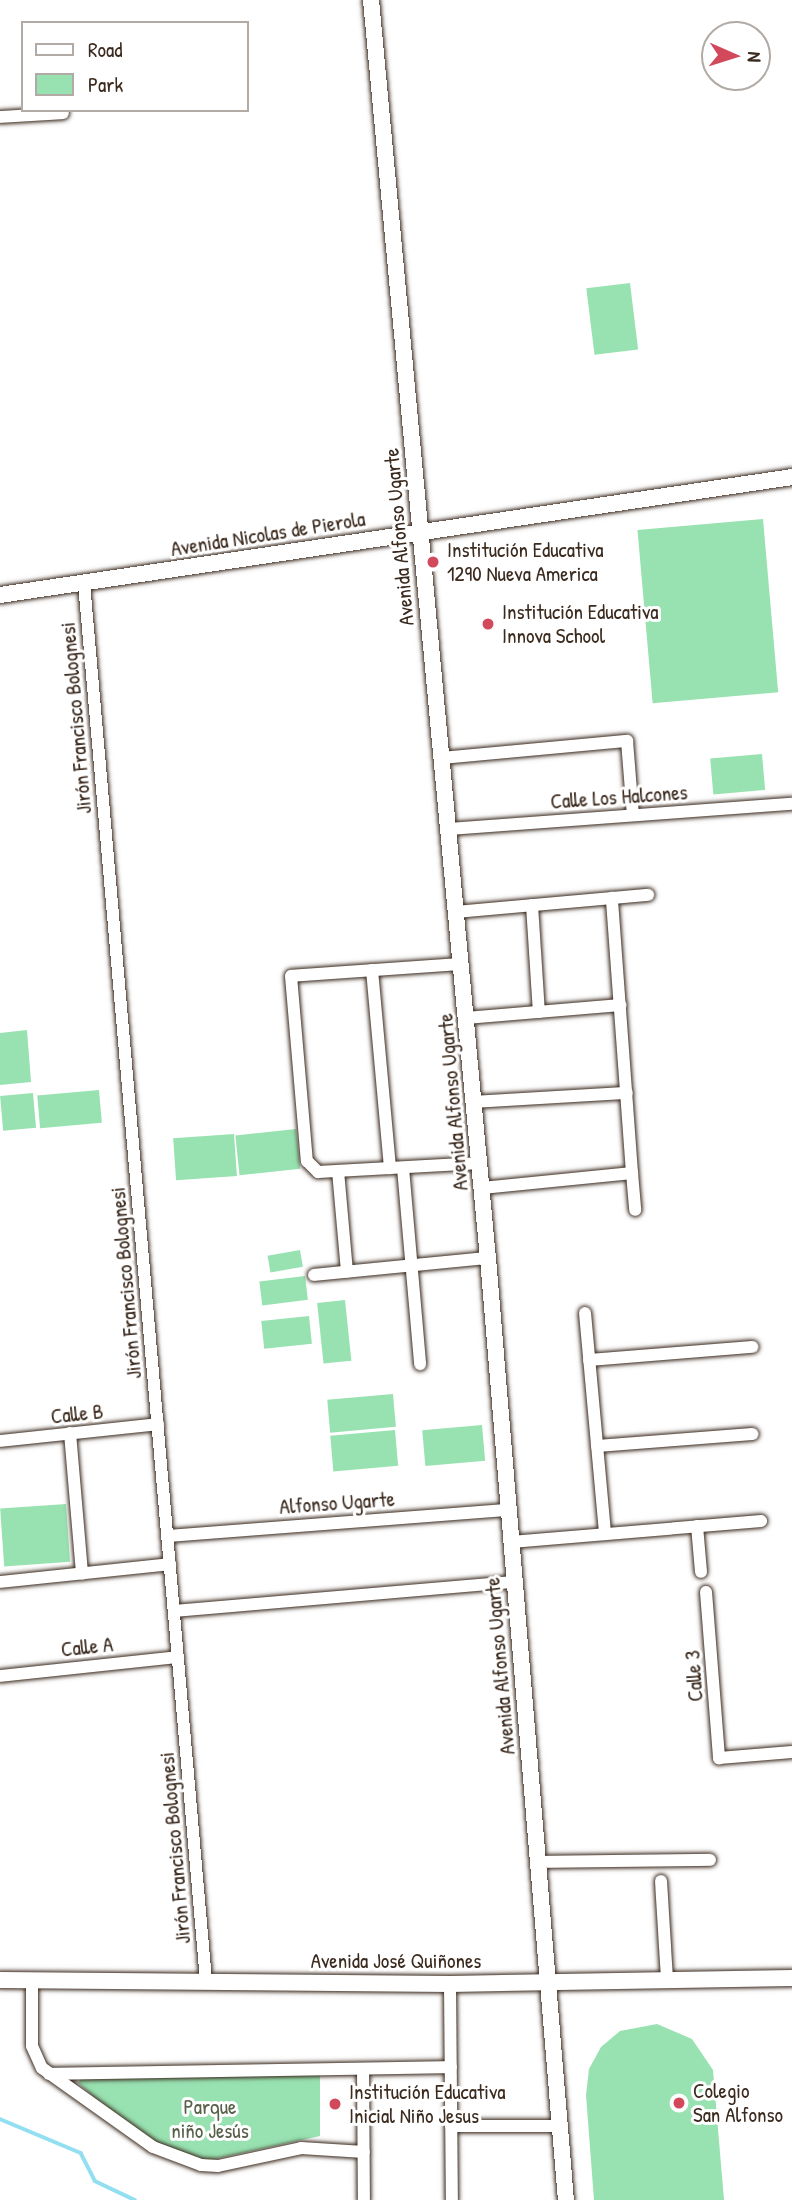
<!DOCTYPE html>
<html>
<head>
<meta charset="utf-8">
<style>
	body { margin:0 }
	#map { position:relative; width:792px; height:2200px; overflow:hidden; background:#fff; font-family:"Patrick Hand",sans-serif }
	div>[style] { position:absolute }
	.green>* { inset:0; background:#98e2b1; transform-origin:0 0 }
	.stream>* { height:3.5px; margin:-1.75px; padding:0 1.75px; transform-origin:1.75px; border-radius:1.75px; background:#91dff0 }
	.roads { filter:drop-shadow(0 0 2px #3b2a1e) drop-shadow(0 0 2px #3b2a1e) }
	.minor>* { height:12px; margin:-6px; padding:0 6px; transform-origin:6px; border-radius:6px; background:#fff }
	.tertiary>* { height:16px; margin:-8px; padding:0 8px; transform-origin:8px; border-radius:8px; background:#fff }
	.dots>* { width:19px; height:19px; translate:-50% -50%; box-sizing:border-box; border:4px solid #fff; border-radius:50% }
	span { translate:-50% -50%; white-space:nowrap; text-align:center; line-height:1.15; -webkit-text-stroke:6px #fff; paint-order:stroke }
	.street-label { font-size:21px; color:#3b2a1e }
	.poi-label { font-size:21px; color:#3b2a1e }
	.left { translate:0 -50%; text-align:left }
	.park-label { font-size:21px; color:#57614a }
	.legend { position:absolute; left:21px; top:21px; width:228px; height:91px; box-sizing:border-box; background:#fff; border:2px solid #b1aaa5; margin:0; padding:9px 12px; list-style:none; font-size:21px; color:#3b2a1e }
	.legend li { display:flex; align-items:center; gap:14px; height:35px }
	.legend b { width:35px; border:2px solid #b1aaa5 }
	.north { position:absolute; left:701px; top:21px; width:70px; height:70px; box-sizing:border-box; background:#fff; border:2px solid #b1aaa5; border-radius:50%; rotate:93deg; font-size:19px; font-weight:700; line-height:28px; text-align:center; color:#3b2a1e }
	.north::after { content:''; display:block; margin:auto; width:24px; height:32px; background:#d1495b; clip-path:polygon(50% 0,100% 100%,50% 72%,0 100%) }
</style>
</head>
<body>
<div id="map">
	<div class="green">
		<div style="left:630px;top:283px;width:67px;height:44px;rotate:83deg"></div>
		<div style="left:763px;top:519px;width:174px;height:126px;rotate:85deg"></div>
		<div style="left:762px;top:754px;width:36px;height:52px;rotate:85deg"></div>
		<div style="clip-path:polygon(27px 1030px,31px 1082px,0 1085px,0 1033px)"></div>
		<div style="left:99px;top:1090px;width:33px;height:62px;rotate:85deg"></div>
		<div style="left:33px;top:1093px;width:35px;height:33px;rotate:85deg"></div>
		<div style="left:296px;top:1129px;width:40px;height:61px;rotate:84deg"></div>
		<div style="left:234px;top:1134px;width:42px;height:61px;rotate:86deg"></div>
		<div style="left:300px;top:1250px;width:17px;height:33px;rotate:80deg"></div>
		<div style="left:305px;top:1276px;width:24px;height:46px;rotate:83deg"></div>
		<div style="left:345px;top:1300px;width:61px;height:28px;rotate:84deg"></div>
		<div style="left:309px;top:1316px;width:28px;height:48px;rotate:84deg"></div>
		<div style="left:393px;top:1394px;width:33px;height:66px;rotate:85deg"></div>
		<div style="left:482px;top:1425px;width:36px;height:60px;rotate:85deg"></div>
		<div style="left:395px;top:1430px;width:36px;height:65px;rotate:85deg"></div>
		<div style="left:66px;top:1504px;width:58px;height:66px;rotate:86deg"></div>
		<div style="clip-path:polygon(657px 2024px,692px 2039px,713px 2070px,724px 2200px,594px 2200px,586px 2095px,589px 2069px,601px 2047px,620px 2031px)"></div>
		<div style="clip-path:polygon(320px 2075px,320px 2136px,206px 2161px,176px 2154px,127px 2127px,78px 2083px,83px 2077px)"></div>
	</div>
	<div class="stream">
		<div style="left:0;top:2119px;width:88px;rotate:22.8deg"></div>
		<div style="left:81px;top:2153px;width:31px;rotate:63deg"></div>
		<div style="left:95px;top:2181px;width:44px;rotate:25.4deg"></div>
	</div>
	<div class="roads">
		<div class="minor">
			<div style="left:0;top:117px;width:63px;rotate:-3.6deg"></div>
			<div style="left:84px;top:583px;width:1402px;rotate:85.01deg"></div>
			<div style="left:442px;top:758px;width:186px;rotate:-5.3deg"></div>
			<div style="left:627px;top:741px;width:74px;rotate:85.4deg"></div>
			<div style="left:448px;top:829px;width:345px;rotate:-4.2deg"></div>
			<div style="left:532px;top:905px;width:107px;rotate:86.3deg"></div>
			<div style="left:456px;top:912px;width:193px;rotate:-5.1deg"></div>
			<div style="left:461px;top:964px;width:170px;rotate:176deg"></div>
			<div style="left:291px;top:976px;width:186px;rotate:85.1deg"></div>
			<div style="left:307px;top:1161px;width:16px;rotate:45deg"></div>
			<div style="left:318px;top:1172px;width:162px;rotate:-3.2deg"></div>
			<div style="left:372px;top:970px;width:199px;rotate:84.8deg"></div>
			<div style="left:466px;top:1018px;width:155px;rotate:-4.8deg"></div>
			<div style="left:474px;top:1102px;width:153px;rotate:-3.4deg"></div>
			<div style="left:403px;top:1168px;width:197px;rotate:85deg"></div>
			<div style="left:338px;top:1171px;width:101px;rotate:84.9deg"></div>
			<div style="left:632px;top:1173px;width:37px;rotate:85deg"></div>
			<div style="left:482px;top:1188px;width:151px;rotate:-5.7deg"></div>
			<div style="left:632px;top:1173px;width:276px;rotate:-94.2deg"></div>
			<div style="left:314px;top:1275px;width:175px;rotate:-5.6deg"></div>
			<div style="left:585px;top:1313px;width:222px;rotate:84.8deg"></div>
			<div style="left:589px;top:1360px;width:164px;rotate:-4.6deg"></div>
			<div style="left:70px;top:1433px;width:141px;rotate:85.1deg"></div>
			<div style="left:0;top:1441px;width:159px;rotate:-6.1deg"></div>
			<div style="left:597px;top:1446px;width:156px;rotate:-4.4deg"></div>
			<div style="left:697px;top:1526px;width:46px;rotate:85deg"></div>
			<div style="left:168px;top:1536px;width:342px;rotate:-4.4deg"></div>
			<div style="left:511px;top:1542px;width:251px;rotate:-4.8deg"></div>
			<div style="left:0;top:1582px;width:171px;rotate:-6deg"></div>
			<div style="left:706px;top:1592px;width:167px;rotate:85.5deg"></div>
			<div style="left:719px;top:1758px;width:73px;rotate:-4.7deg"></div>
			<div style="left:174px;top:1611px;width:341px;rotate:-4.9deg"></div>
			<div style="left:0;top:1676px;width:179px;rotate:-6.1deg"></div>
			<div style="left:537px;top:1862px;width:173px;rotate:-0.7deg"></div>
			<div style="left:661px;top:1881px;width:99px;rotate:86.5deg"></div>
			<div style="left:32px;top:1983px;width:63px;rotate:90deg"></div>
			<div style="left:32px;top:2046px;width:24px;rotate:66deg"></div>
			<div style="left:42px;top:2068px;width:136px;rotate:35.4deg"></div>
			<div style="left:153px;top:2147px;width:51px;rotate:20.6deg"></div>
			<div style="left:201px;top:2165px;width:17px;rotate:3deg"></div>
			<div style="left:218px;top:2166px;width:85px;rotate:-12.2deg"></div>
			<div style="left:301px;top:2148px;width:63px;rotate:3.6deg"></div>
			<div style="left:450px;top:1984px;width:216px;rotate:89.5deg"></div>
			<div style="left:363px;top:2069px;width:131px;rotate:89.6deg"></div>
			<div style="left:49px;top:2074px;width:402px;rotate:-1deg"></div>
			<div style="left:451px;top:2126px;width:109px"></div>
		</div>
		<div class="tertiary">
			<div style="left:371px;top:0;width:1263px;rotate:84.69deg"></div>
			<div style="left:488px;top:1258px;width:945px;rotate:85.27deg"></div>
			<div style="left:0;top:595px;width:801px;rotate:-8.47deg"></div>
			<div style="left:0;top:1980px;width:450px;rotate:0.5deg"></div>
			<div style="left:450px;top:1984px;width:342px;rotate:-1deg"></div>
		</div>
	</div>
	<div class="dots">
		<div style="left:433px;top:562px;background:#d1495b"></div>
		<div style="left:488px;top:624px;background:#d1495b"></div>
		<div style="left:679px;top:2103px;background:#d1495b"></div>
		<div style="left:335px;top:2104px;background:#d1495b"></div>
	</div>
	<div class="street-label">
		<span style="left:268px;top:534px;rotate:-9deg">Avenida Nicolas de Pierola</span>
		<span style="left:399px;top:537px;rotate:-95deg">Avenida Alfonso Ugarte</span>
		<span style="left:76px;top:718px;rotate:-95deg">Jirón Francisco Bolognesi</span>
		<span style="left:619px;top:797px;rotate:-4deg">Calle Los Halcones</span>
		<span style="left:453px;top:1102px;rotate:-95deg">Avenida Alfonso Ugarte</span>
		<span style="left:126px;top:1283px;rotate:-95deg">Jirón Francisco Bolognesi</span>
		<span style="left:77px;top:1414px;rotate:-6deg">Calle B</span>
		<span style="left:337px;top:1503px;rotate:-4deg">Alfonso Ugarte</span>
		<span style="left:87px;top:1647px;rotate:-6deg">Calle A</span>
		<span style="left:500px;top:1666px;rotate:-95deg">Avenida Alfonso Ugarte</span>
		<span style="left:694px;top:1676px;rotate:-94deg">Calle 3</span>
		<span style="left:175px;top:1848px;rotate:-95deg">Jirón Francisco Bolognesi</span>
		<span style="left:396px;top:1961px">Avenida José Quiñones</span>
	</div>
	<div class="poi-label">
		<span class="left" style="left:447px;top:562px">Institución Educativa<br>1290 Nueva America</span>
		<span class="left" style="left:502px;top:624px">Institución Educativa<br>Innova School</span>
		<span class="left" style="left:693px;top:2103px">Colegio<br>San Alfonso</span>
		<span class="left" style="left:349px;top:2104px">Institución Educativa<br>Inicial Niño Jesus</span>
	</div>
	<div class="park-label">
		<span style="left:210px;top:2119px">Parque<br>niño Jesús</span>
	</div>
	<ul class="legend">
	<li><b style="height:9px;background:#fff"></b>Road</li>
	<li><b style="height:19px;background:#98e2b1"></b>Park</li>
	</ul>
	<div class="north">N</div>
</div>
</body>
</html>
